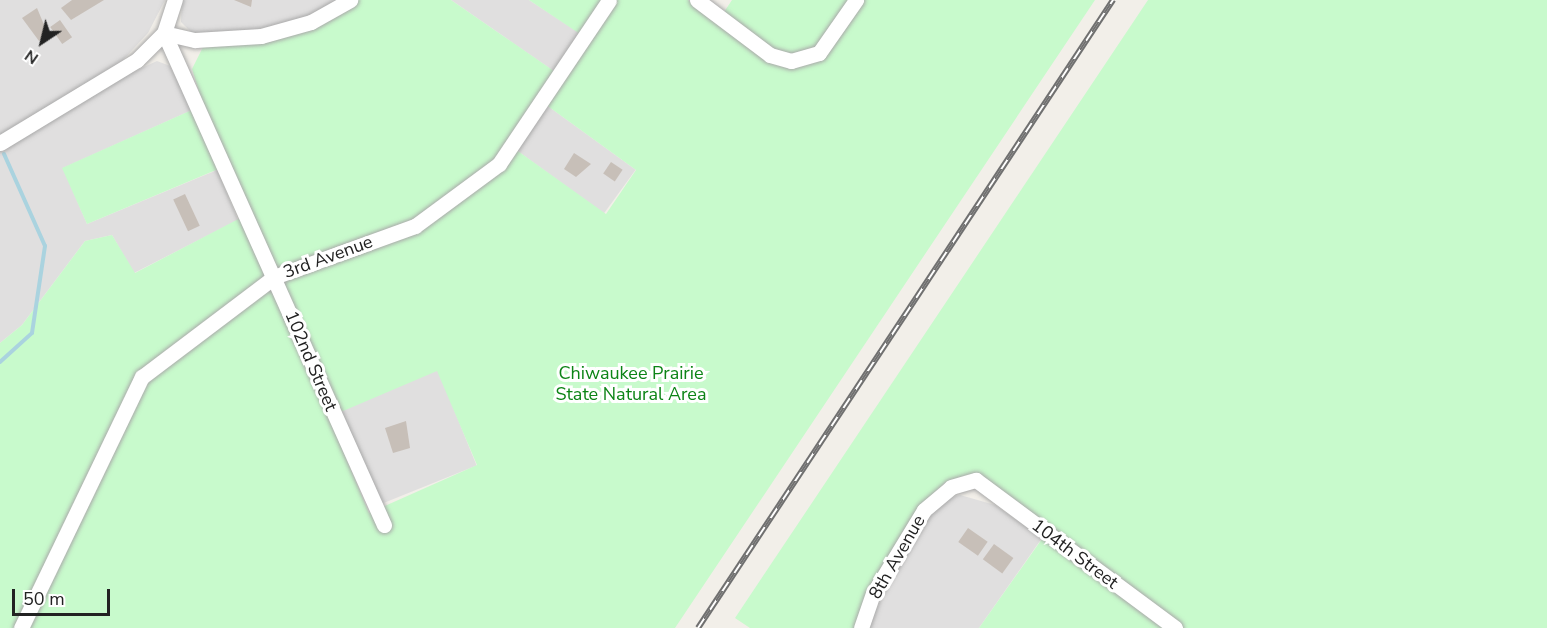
<!DOCTYPE html>
<html>
<head>
<meta charset="utf-8">
<style>
	body { margin:0 }
	#map { position:relative; width:1547px; height:628px; overflow:hidden; background:#f2efe9; font-family:"Nunito Sans",sans-serif }
	div>[style] { position:absolute }
	.residential>* { inset:0; background:#e0dfdf; transform-origin:0 0 }
	.park>* { inset:0; background:#c8facc }
	.stream>* { height:4px; margin:-2px; padding:0 2px; transform-origin:2px; border-radius:2px; background:#aad3df }
	.building>* { inset:0; background:#c7bfb8; transform-origin:0 0 }
	.roads { filter:drop-shadow(0 0 2px #a9a9a9) drop-shadow(0 0 2px #a9a9a9) }
	.minor>* { height:15px; margin:-7.5px; padding:0 7.5px; transform-origin:7.5px; border-radius:7.5px; background:#fff }
	.rail>* { height:6px; margin-top:-3px; transform-origin:0; background:repeating-linear-gradient(90deg,#fff 0 11px,#707070 0 22px); box-sizing:border-box; border-block:2px solid #707070 }
	span { translate:-50% -50%; white-space:nowrap; text-align:center; line-height:1.15; -webkit-text-stroke:6px #fff; paint-order:stroke }
	.street-label { font-size:18px; color:#222 }
	.park-label { font-size:18px; color:#0c8416 }
	.north { position:absolute; left:12px; top:12px; width:60px; height:60px; -webkit-text-stroke:4px #fff; paint-order:stroke; rotate:215deg; font-size:16px; font-weight:700; line-height:24px; text-align:center; color:#222 }
	.north::after { content:''; display:block; margin:auto; width:21px; height:27px; background:#222; clip-path:polygon(50% 0,100% 100%,50% 72%,0 100%) }
	.scale { position:absolute; left:12px; top:589px; width:98px; height:27px; box-sizing:border-box; border:3px solid #222; border-top:0; padding-left:8px; font-size:18px; line-height:21px; white-space:nowrap; color:#222; -webkit-text-stroke:4px #fff; paint-order:stroke }
</style>
</head>
<body>
<div id="map">
	<div class="residential">
		<div style="clip-path:polygon(0 0,165px 0,148px 33px,123px 60px,133px 72px,157px 61px,170px 66px,192px 110px,63px 168px,87px 224px,217px 170px,238px 220px,134px 273px,112px 235px,85px 241px,22px 325px,0 343px)"></div>
		<div style="clip-path:polygon(182px 0,338px 0,297px 21px,233px 34px,192px 33px,181px 22px)"></div>
		<div style="clip-path:polygon(451px 0,529px 0,581px 34px,555px 72px)"></div>
		<div style="left:545px;top:104px;width:112px;height:54px;rotate:36deg"></div>
		<div style="left:438px;top:370px;width:103px;height:109px;rotate:68deg"></div>
		<div style="clip-path:polygon(960px 495px,995px 505px,1042px 538px,979px 628px,866px 628px,923px 522px,948px 498px)"></div>
	</div>
	<div class="park">
		<div style="clip-path:polygon(evenodd,358px 0,451px 0,564px 78px,589px 40px,529px 0,688px 0,718px 21px,732px 0,1095px 0,675px 628px,0 628px,0 343px,22px 325px,85px 241px,112px 235px,135px 273px,248px 214px,228px 165px,87px 224px,62px 168px,203px 105px,192px 69px,203px 47px,341px 12px,358px 0,538px 99px,636px 170px,606px 214px,508px 144px,538px 99px,358px 0,437px 371px,477px 465px,369px 513px,329px 417px,437px 371px)"></div>
		<div style="clip-path:polygon(1148px 0,1547px 0,1547px 628px,979px 628px,1049px 529px,992px 487px,946px 482px,922px 504px,855px 628px,750px 628px,735px 618px)"></div>
	</div>
	<div class="stream">
		<div style="left:0;top:362px;width:43px;rotate:-42.2deg"></div>
		<div style="left:32px;top:333px;width:88px;rotate:-81.5deg"></div>
		<div style="left:45px;top:246px;width:101px;rotate:-114deg"></div>
	</div>
	<div class="building">
		<div style="clip-path:polygon(72px 0,104px 0,71px 20px,61px 8px)"></div>
		<div style="clip-path:polygon(234px 0,252px 0,251px 7px)"></div>
		<div style="clip-path:polygon(37px 8px,47px 32px,39px 41px,22px 18px)"></div>
		<div style="left:60px;top:20px;width:21px;height:12px;rotate:55deg"></div>
		<div style="clip-path:polygon(574px 153px,591px 164px,576px 177px,564px 169px)"></div>
		<div style="left:611px;top:162px;width:14px;height:14px;rotate:34deg"></div>
		<div style="left:185px;top:194px;width:35px;height:13px;rotate:65deg"></div>
		<div style="clip-path:polygon(406px 421px,410px 448px,393px 453px,385px 428px)"></div>
		<div style="left:968px;top:528px;width:24px;height:17px;rotate:35deg"></div>
		<div style="left:994px;top:544px;width:24px;height:19px;rotate:36deg"></div>
	</div>
	<div class="roads">
		<div class="minor">
			<div style="left:697px;top:0;width:91px;rotate:37deg"></div>
			<div style="left:770px;top:55px;width:22px;rotate:16deg"></div>
			<div style="left:791px;top:61px;width:29px;rotate:-16deg"></div>
			<div style="left:819px;top:53px;width:65px;rotate:-55.1deg"></div>
			<div style="left:164px;top:33px;width:539px;rotate:65.91deg"></div>
			<div style="left:164px;top:33px;width:32px;rotate:13deg"></div>
			<div style="left:195px;top:40px;width:66px;rotate:-3.5deg"></div>
			<div style="left:261px;top:36px;width:52px;rotate:-15.6deg"></div>
			<div style="left:311px;top:22px;width:45px;rotate:-29.4deg"></div>
			<div style="left:0;top:143px;width:160px;rotate:-31.2deg"></div>
			<div style="left:137px;top:60px;width:38px;rotate:-45deg"></div>
			<div style="left:164px;top:33px;width:35px;rotate:-72deg"></div>
			<div style="left:21px;top:628px;width:279px;rotate:-64.3deg"></div>
			<div style="left:142px;top:377px;width:166px;rotate:-37.1deg"></div>
			<div style="left:274px;top:277px;width:150px;rotate:-19.9deg"></div>
			<div style="left:415px;top:226px;width:104px;rotate:-36.4deg"></div>
			<div style="left:499px;top:164px;width:197px;rotate:-56.1deg"></div>
			<div style="left:861px;top:628px;width:36px;rotate:-71deg"></div>
			<div style="left:873px;top:594px;width:98px;rotate:-58.7deg"></div>
			<div style="left:924px;top:510px;width:35px;rotate:-40deg"></div>
			<div style="left:951px;top:487px;width:26px;rotate:-16deg"></div>
			<div style="left:976px;top:480px;width:248px;rotate:36.6deg"></div>
		</div>
	</div>
	<div class="rail">
		<div style="left:698px;top:628px;width:753px;rotate:-56.54deg"></div>
	</div>
	<div class="street-label">
		<span style="left:328px;top:257px;rotate:-20deg">3rd Avenue</span>
		<span style="left:311px;top:361px;rotate:67deg">102nd Street</span>
		<span style="left:1075px;top:554px;rotate:37deg">104th Street</span>
		<span style="left:897px;top:557px;rotate:-60deg">8th Avenue</span>
	</div>
	<div class="park-label">
		<span style="left:631px;top:384px">Chiwaukee Prairie<br>State Natural Area</span>
	</div>
	<div class="north">N</div>
	<div class="scale">50 m</div>
</div>
</body>
</html>
